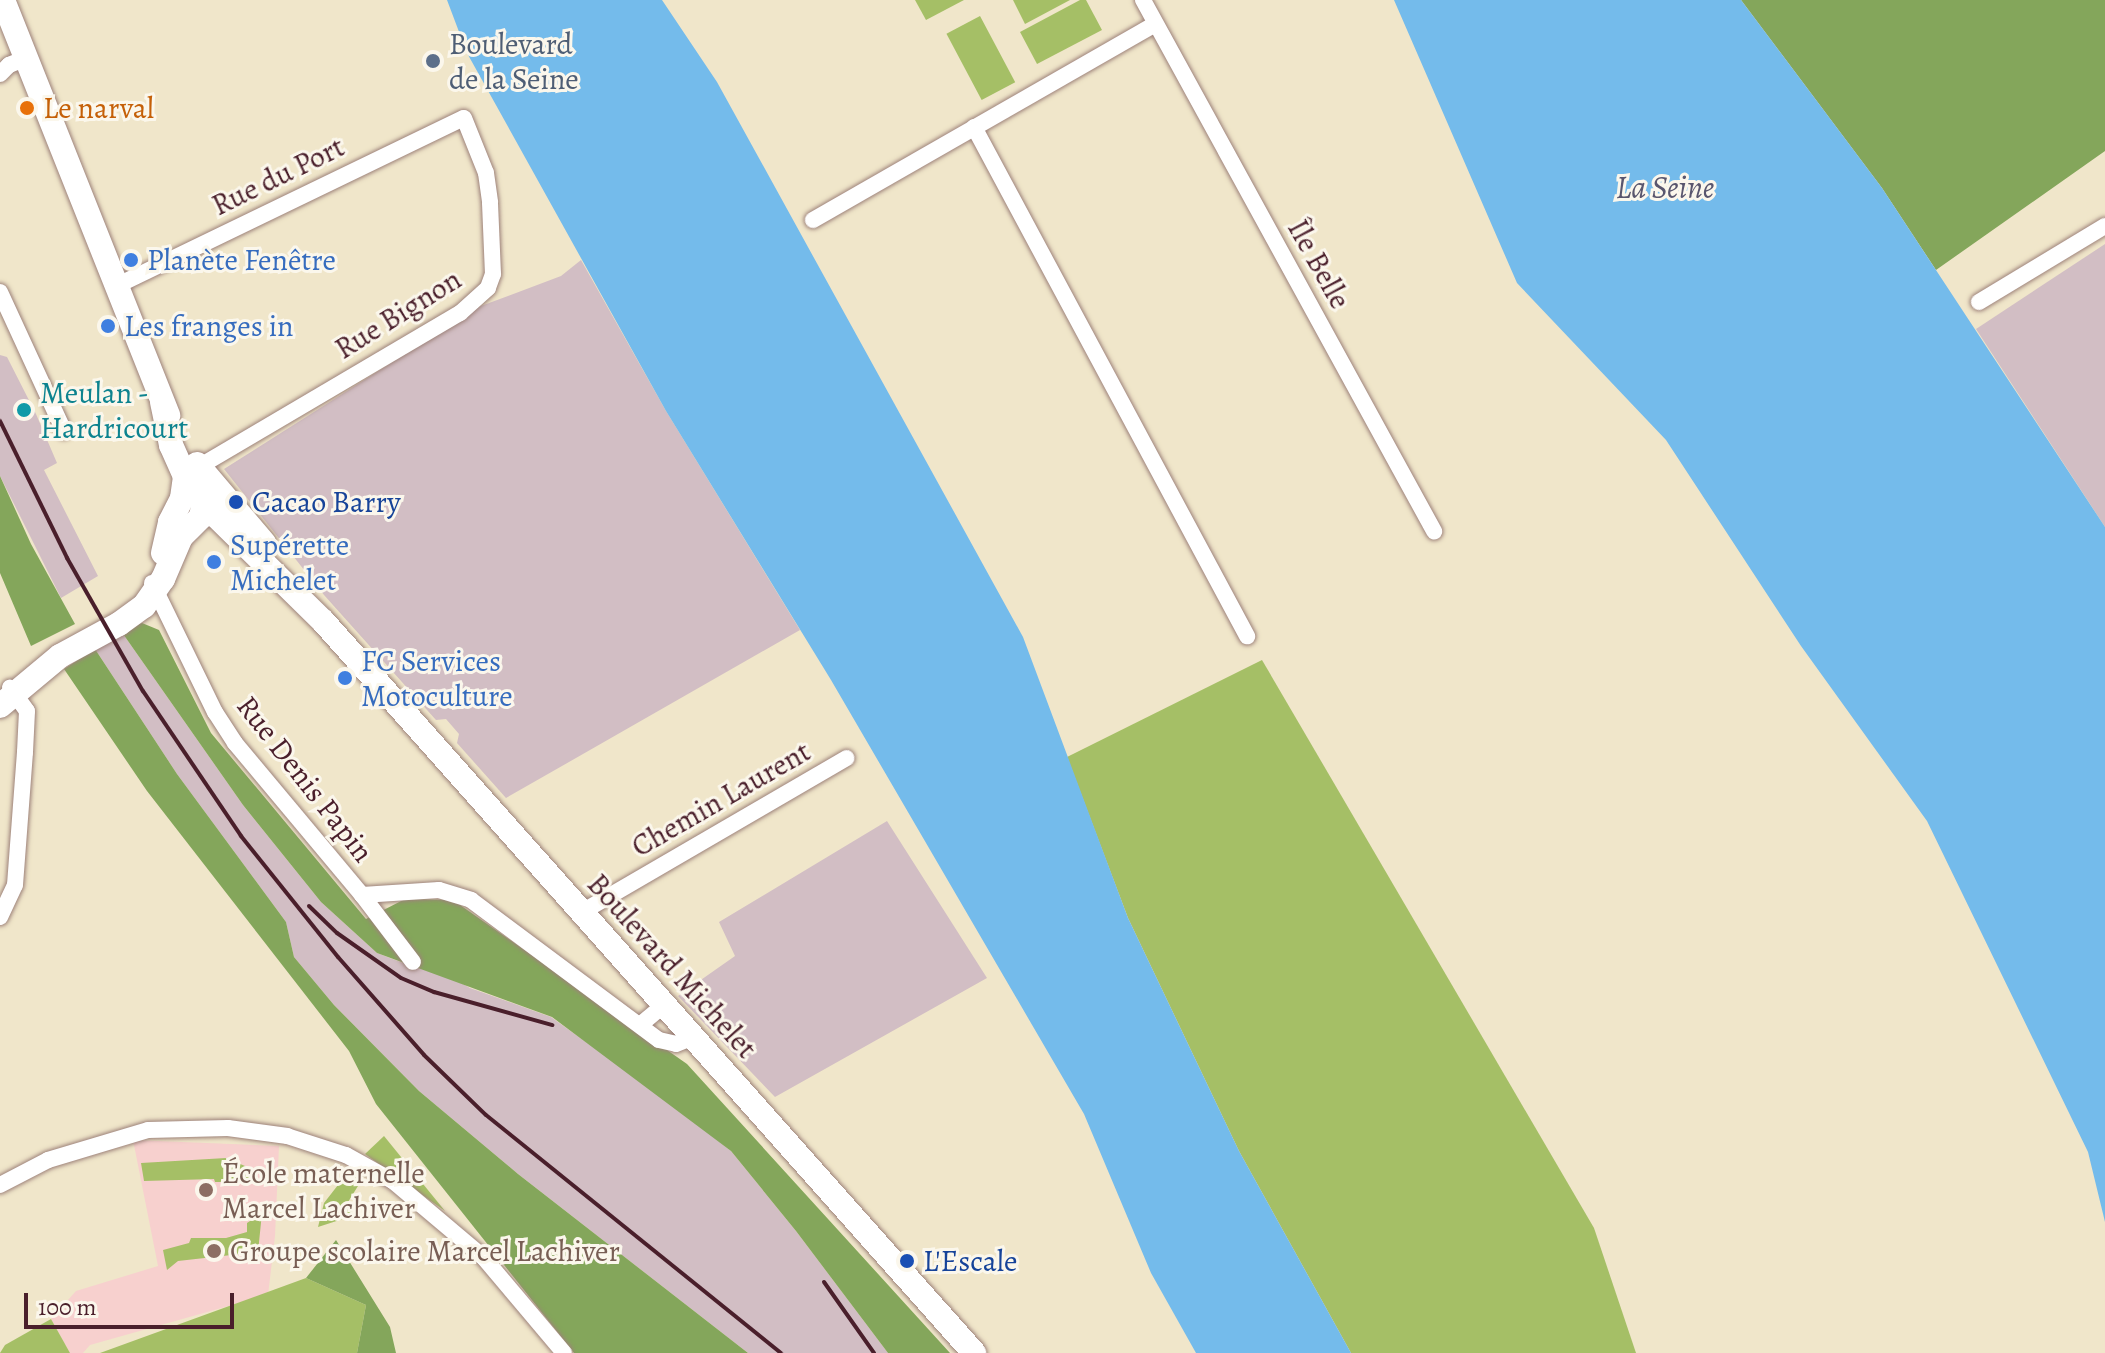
<!DOCTYPE html>
<html>
<head>
<meta charset="utf-8">
<style>
	body { margin:0 }
	#map { position:relative; width:2105px; height:1353px; overflow:hidden; background:#f0e6ca; font-family:Alegreya,serif }
	div>[style] { position:absolute }
	.built>* { inset:0; background:#f7d0ce }
	.industrial>* { inset:0; background:#d2bec4 }
	.green>* { inset:0; background:#a5bf66; transform-origin:0 0 }
	.forest>* { inset:0; background:#84a65b }
	.water>* { inset:0; background:#74bbeb }
	.roads { filter:drop-shadow(0 0 2px #9d827a) drop-shadow(0 0 2px #9d827a) }
	.minor>* { height:16px; margin:-8px; padding:0 8px; transform-origin:8px; border-radius:8px; background:#fff }
	.primary>* { height:24px; margin:-12px; padding:0 12px; transform-origin:12px; border-radius:12px; background:#fff }
	.rail>* { height:4px; margin:-2px; padding:0 2px; transform-origin:2px; border-radius:2px; background:#4a1f2b }
	.dots>* { width:22px; height:22px; translate:-50% -50%; box-sizing:border-box; border:4px solid #fbf7ec; border-radius:50% }
	span { translate:-50% -50%; white-space:nowrap; text-align:center; line-height:1.15; -webkit-text-stroke:6px #fbf7ec; paint-order:stroke }
	.service-label { font-size:30px; color:#4e5e75 }
	.left { translate:0 -50%; text-align:left }
	.food-label { font-size:30px; color:#c56008 }
	.street-label { font-size:30px; color:#4a1f2b }
	.shop-label { font-size:30px; color:#366cbe }
	.culture-label { font-size:30px; color:#0d838f }
	.transit-label { font-size:30px; color:#164399 }
	.education-label { font-size:30px; color:#785e54 }
	.water-label { font-size:32px; color:#59566e; font-style:italic }
	.scale { position:absolute; left:24px; top:1293px; width:210px; height:36px; box-sizing:border-box; border:4px solid #4a1f2b; border-top:0; padding-left:10px; font-size:24px; line-height:28px; white-space:nowrap; color:#4a1f2b; -webkit-text-stroke:6px #fbf7ec; paint-order:stroke }
</style>
</head>
<body>
<div id="map">
	<div class="built">
		<div style="clip-path:polygon(133px 1140px,279px 1146px,275px 1236px,268px 1295px,90px 1345px,83px 1353px,70px 1353px,51px 1319px,76px 1291px,158px 1266px)"></div>
	</div>
	<div class="industrial">
		<div style="clip-path:polygon(2105px 244px,2105px 527px,1976px 329px)"></div>
		<div style="clip-path:polygon(581px 260px,666px 411px,800px 630px,506px 798px,457px 743px,459px 734px,446px 719px,436px 720px,324px 595px,224px 469px,481px 306px,561px 276px)"></div>
		<div style="clip-path:polygon(0 355px,7px 357px,36px 414px,57px 463px,44px 470px,98px 576px,61px 598px,0 476px)"></div>
		<div style="clip-path:polygon(121px 631px,243px 805px,321px 902px,377px 953px,403px 963px,423px 961px,470px 988px,551px 1017px,667px 1100px,731px 1151px,796px 1231px,888px 1353px,748px 1353px,518px 1174px,419px 1091px,334px 1005px,294px 957px,286px 922px,177px 774px,95px 649px)"></div>
		<div style="clip-path:polygon(887px 821px,987px 978px,775px 1097px,678px 996px,735px 956px,719px 922px)"></div>
	</div>
	<div class="green">
		<div style="clip-path:polygon(915px 0,964px 0,926px 20px)"></div>
		<div style="clip-path:polygon(1013px 0,1070px 0,1025px 24px)"></div>
		<div style="clip-path:polygon(1080px 0,1086px 0,1102px 30px,1037px 64px,1020px 32px)"></div>
		<div style="left:980px;top:16px;width:75px;height:38px;rotate:62deg"></div>
		<div style="clip-path:polygon(1262px 660px,1594px 1228px,1636px 1353px,1351px 1353px,1239px 1151px,1128px 918px,1067px 757px)"></div>
		<div style="clip-path:polygon(384px 1136px,445px 1211px,365px 1154px)"></div>
		<div style="clip-path:polygon(226px 1158px,245px 1166px,256px 1182px,215px 1182px,214px 1179px,144px 1181px,141px 1163px)"></div>
		<div style="clip-path:polygon(352px 1167px,366px 1173px,345px 1207px,351px 1210px,352px 1216px,318px 1227px,324px 1203px)"></div>
		<div style="clip-path:polygon(262px 1213px,258px 1252px,178px 1261px,167px 1270px,163px 1250px,189px 1243px,191px 1238px,226px 1238px,247px 1232px,247px 1223px)"></div>
		<div style="clip-path:polygon(306px 1278px,366px 1305px,357px 1353px,100px 1353px)"></div>
		<div style="clip-path:polygon(51px 1319px,70px 1353px,0 1353px,5px 1345px)"></div>
	</div>
	<div class="forest">
		<div style="clip-path:polygon(1741px 0,2105px 0,2105px 151px,1936px 270px,1882px 188px)"></div>
		<div style="clip-path:polygon(0 476px,31px 544px,75px 624px,31px 646px,0 573px)"></div>
		<div style="clip-path:polygon(142px 623px,159px 630px,211px 733px,366px 919px,405px 899px,453px 900px,687px 1064px,950px 1353px,888px 1353px,796px 1231px,731px 1151px,552px 1017px,377px 953px,321px 902px,243px 805px,121px 631px)"></div>
		<div style="clip-path:polygon(95px 649px,177px 774px,286px 922px,294px 957px,334px 1005px,419px 1091px,518px 1174px,748px 1353px,574px 1353px,376px 1104px,349px 1051px,147px 791px,64px 669px)"></div>
		<div style="clip-path:polygon(336px 1240px,390px 1327px,396px 1353px,357px 1353px,366px 1305px,306px 1278px)"></div>
	</div>
	<div class="water">
		<div style="clip-path:polygon(447px 0,662px 0,717px 82px,1023px 637px,1128px 918px,1239px 1151px,1351px 1353px,1196px 1353px,1151px 1273px,1084px 1114px,831px 680px,666px 411px,467px 53px)"></div>
		<div style="clip-path:polygon(1394px 0,1741px 0,1882px 188px,2105px 527px,2105px 1222px,2088px 1152px,1927px 821px,1801px 646px,1666px 440px,1517px 283px)"></div>
	</div>
	<div class="roads">
		<div class="minor">
			<div style="left:1143px;top:0;width:606px;rotate:61.28deg"></div>
			<div style="left:0;top:74px;width:13px;rotate:-45deg"></div>
			<div style="left:9px;top:65px;width:18px;rotate:-22deg"></div>
			<div style="left:974px;top:127px;width:578px;rotate:61.79deg"></div>
			<div style="left:813px;top:220px;width:394px;rotate:-29.8deg"></div>
			<div style="left:116px;top:286px;width:386px;rotate:-25.8deg"></div>
			<div style="left:464px;top:118px;width:59px;rotate:68.2deg"></div>
			<div style="left:486px;top:173px;width:30px;rotate:82deg"></div>
			<div style="left:490px;top:203px;width:71px;rotate:87.6deg"></div>
			<div style="left:493px;top:274px;width:15px;rotate:110deg"></div>
			<div style="left:488px;top:288px;width:38px;rotate:138deg"></div>
			<div style="left:460px;top:313px;width:310px;rotate:149.5deg"></div>
			<div style="left:0;top:292px;width:153px;rotate:65.3deg"></div>
			<div style="left:1979px;top:302px;width:147px;rotate:-31.1deg"></div>
			<div style="left:152px;top:583px;width:144px;rotate:64deg"></div>
			<div style="left:215px;top:712px;width:37px;rotate:57deg"></div>
			<div style="left:235px;top:743px;width:198px;rotate:50.1deg"></div>
			<div style="left:362px;top:895px;width:84px;rotate:52.7deg"></div>
			<div style="left:362px;top:895px;width:77px;rotate:-3.7deg"></div>
			<div style="left:439px;top:890px;width:34px;rotate:17deg"></div>
			<div style="left:471px;top:900px;width:234px;rotate:36.7deg"></div>
			<div style="left:659px;top:1040px;width:17px;rotate:13deg"></div>
			<div style="left:676px;top:1044px;width:18px;rotate:-22deg"></div>
			<div style="left:582px;top:912px;width:306px;rotate:-30.2deg"></div>
			<div style="left:0;top:917px;width:35px;rotate:-65deg"></div>
			<div style="left:15px;top:885px;width:133px;rotate:-85.7deg"></div>
			<div style="left:25px;top:752px;width:41px;rotate:-87.2deg"></div>
			<div style="left:27px;top:711px;width:29px;rotate:-126deg"></div>
			<div style="left:640px;top:1025px;width:31px;rotate:-40deg"></div>
			<div style="left:0;top:1185px;width:54px;rotate:-27.5deg"></div>
			<div style="left:48px;top:1160px;width:104px;rotate:-16.7deg"></div>
			<div style="left:148px;top:1130px;width:80px;rotate:-1.4deg"></div>
			<div style="left:228px;top:1128px;width:60px;rotate:7.7deg"></div>
			<div style="left:287px;top:1136px;width:62px;rotate:17.9deg"></div>
			<div style="left:346px;top:1155px;width:54px;rotate:29deg"></div>
			<div style="left:393px;top:1181px;width:119px;rotate:40.2deg"></div>
			<div style="left:484px;top:1258px;width:124px;rotate:49.9deg"></div>
		</div>
		<div class="primary">
			<div style="left:3px;top:0;width:447px;rotate:68.3deg"></div>
			<div style="left:162px;top:402px;width:44px;rotate:78.2deg"></div>
			<div style="left:171px;top:445px;width:34px;rotate:66deg"></div>
			<div style="left:185px;top:476px;width:52px;rotate:52deg"></div>
			<div style="left:217px;top:517px;width:148px;rotate:44.5deg"></div>
			<div style="left:323px;top:621px;width:980px;rotate:48.35deg"></div>
			<div style="left:197px;top:464px;width:104px;rotate:49.7deg"></div>
			<div style="left:163px;top:553px;width:32px;rotate:-77deg"></div>
			<div style="left:170px;top:522px;width:27px;rotate:-63deg"></div>
			<div style="left:182px;top:498px;width:22px;rotate:-82deg"></div>
			<div style="left:0;top:706px;width:78px;rotate:-39.8deg"></div>
			<div style="left:60px;top:656px;width:67px;rotate:-28.5deg"></div>
			<div style="left:119px;top:624px;width:31px;rotate:-36deg"></div>
			<div style="left:144px;top:606px;width:33px;rotate:-55deg"></div>
			<div style="left:163px;top:579px;width:46px;rotate:-66.8deg"></div>
			<div style="left:181px;top:537px;width:28px;rotate:-45deg"></div>
			<div style="left:201px;top:517px;width:27px;rotate:-80deg"></div>
		</div>
	</div>
	<div class="rail">
		<div style="left:0;top:421px;width:153px;rotate:63.9deg"></div>
		<div style="left:67px;top:558px;width:153px;rotate:60.3deg"></div>
		<div style="left:143px;top:691px;width:175px;rotate:55.9deg"></div>
		<div style="left:241px;top:836px;width:155px;rotate:51.3deg"></div>
		<div style="left:338px;top:957px;width:130px;rotate:48.7deg"></div>
		<div style="left:424px;top:1055px;width:86px;rotate:44.1deg"></div>
		<div style="left:486px;top:1115px;width:379px;rotate:38.9deg"></div>
		<div style="left:309px;top:906px;width:39px;rotate:44deg"></div>
		<div style="left:337px;top:933px;width:78px;rotate:35.1deg"></div>
		<div style="left:401px;top:978px;width:36px;rotate:23deg"></div>
		<div style="left:434px;top:992px;width:123px;rotate:15.6deg"></div>
		<div style="left:824px;top:1282px;width:87px;rotate:54.8deg"></div>
	</div>
	<div class="dots">
		<div style="left:433px;top:61px;background:#5c6f8a"></div>
		<div style="left:27px;top:108px;background:#e8710a"></div>
		<div style="left:131px;top:260px;background:#3f7fe0"></div>
		<div style="left:108px;top:326px;background:#3f7fe0"></div>
		<div style="left:24px;top:410px;background:#0f9aa8"></div>
		<div style="left:236px;top:502px;background:#1a4fb4"></div>
		<div style="left:214px;top:562px;background:#3f7fe0"></div>
		<div style="left:345px;top:678px;background:#3f7fe0"></div>
		<div style="left:206px;top:1190px;background:#8d6e63"></div>
		<div style="left:214px;top:1251px;background:#8d6e63"></div>
		<div style="left:907px;top:1261px;background:#1a4fb4"></div>
	</div>
	<div class="service-label">
		<span class="left" style="left:449px;top:61px">Boulevard<br>de la Seine</span>
	</div>
	<div class="food-label">
		<span class="left" style="left:43px;top:108px">Le narval</span>
	</div>
	<div class="street-label">
		<span style="left:278px;top:176px;rotate:-26deg">Rue du Port</span>
		<span style="left:1319px;top:264px;rotate:61deg">Île Belle</span>
		<span style="left:398px;top:314px;rotate:-32deg">Rue Bignon</span>
		<span style="left:305px;top:779px;rotate:52deg">Rue Denis Papin</span>
		<span style="left:721px;top:799px;rotate:-30deg">Chemin Laurent</span>
		<span style="left:672px;top:966px;rotate:48deg">Boulevard Michelet</span>
	</div>
	<div class="shop-label">
		<span class="left" style="left:147px;top:260px">Planète Fenêtre</span>
		<span class="left" style="left:124px;top:326px">Les franges in</span>
		<span class="left" style="left:230px;top:562px">Supérette<br>Michelet</span>
		<span class="left" style="left:361px;top:678px">FC Services<br>Motoculture</span>
	</div>
	<div class="culture-label">
		<span class="left" style="left:40px;top:410px">Meulan -<br>Hardricourt</span>
	</div>
	<div class="transit-label">
		<span class="left" style="left:252px;top:502px">Cacao Barry</span>
		<span class="left" style="left:923px;top:1261px">L'Escale</span>
	</div>
	<div class="education-label">
		<span class="left" style="left:222px;top:1190px">École maternelle<br>Marcel Lachiver</span>
		<span class="left" style="left:230px;top:1251px">Groupe scolaire Marcel Lachiver</span>
	</div>
	<div class="water-label">
		<span style="left:1665px;top:187px">La Seine</span>
	</div>
	<div class="scale">100 m</div>
</div>
</body>
</html>
